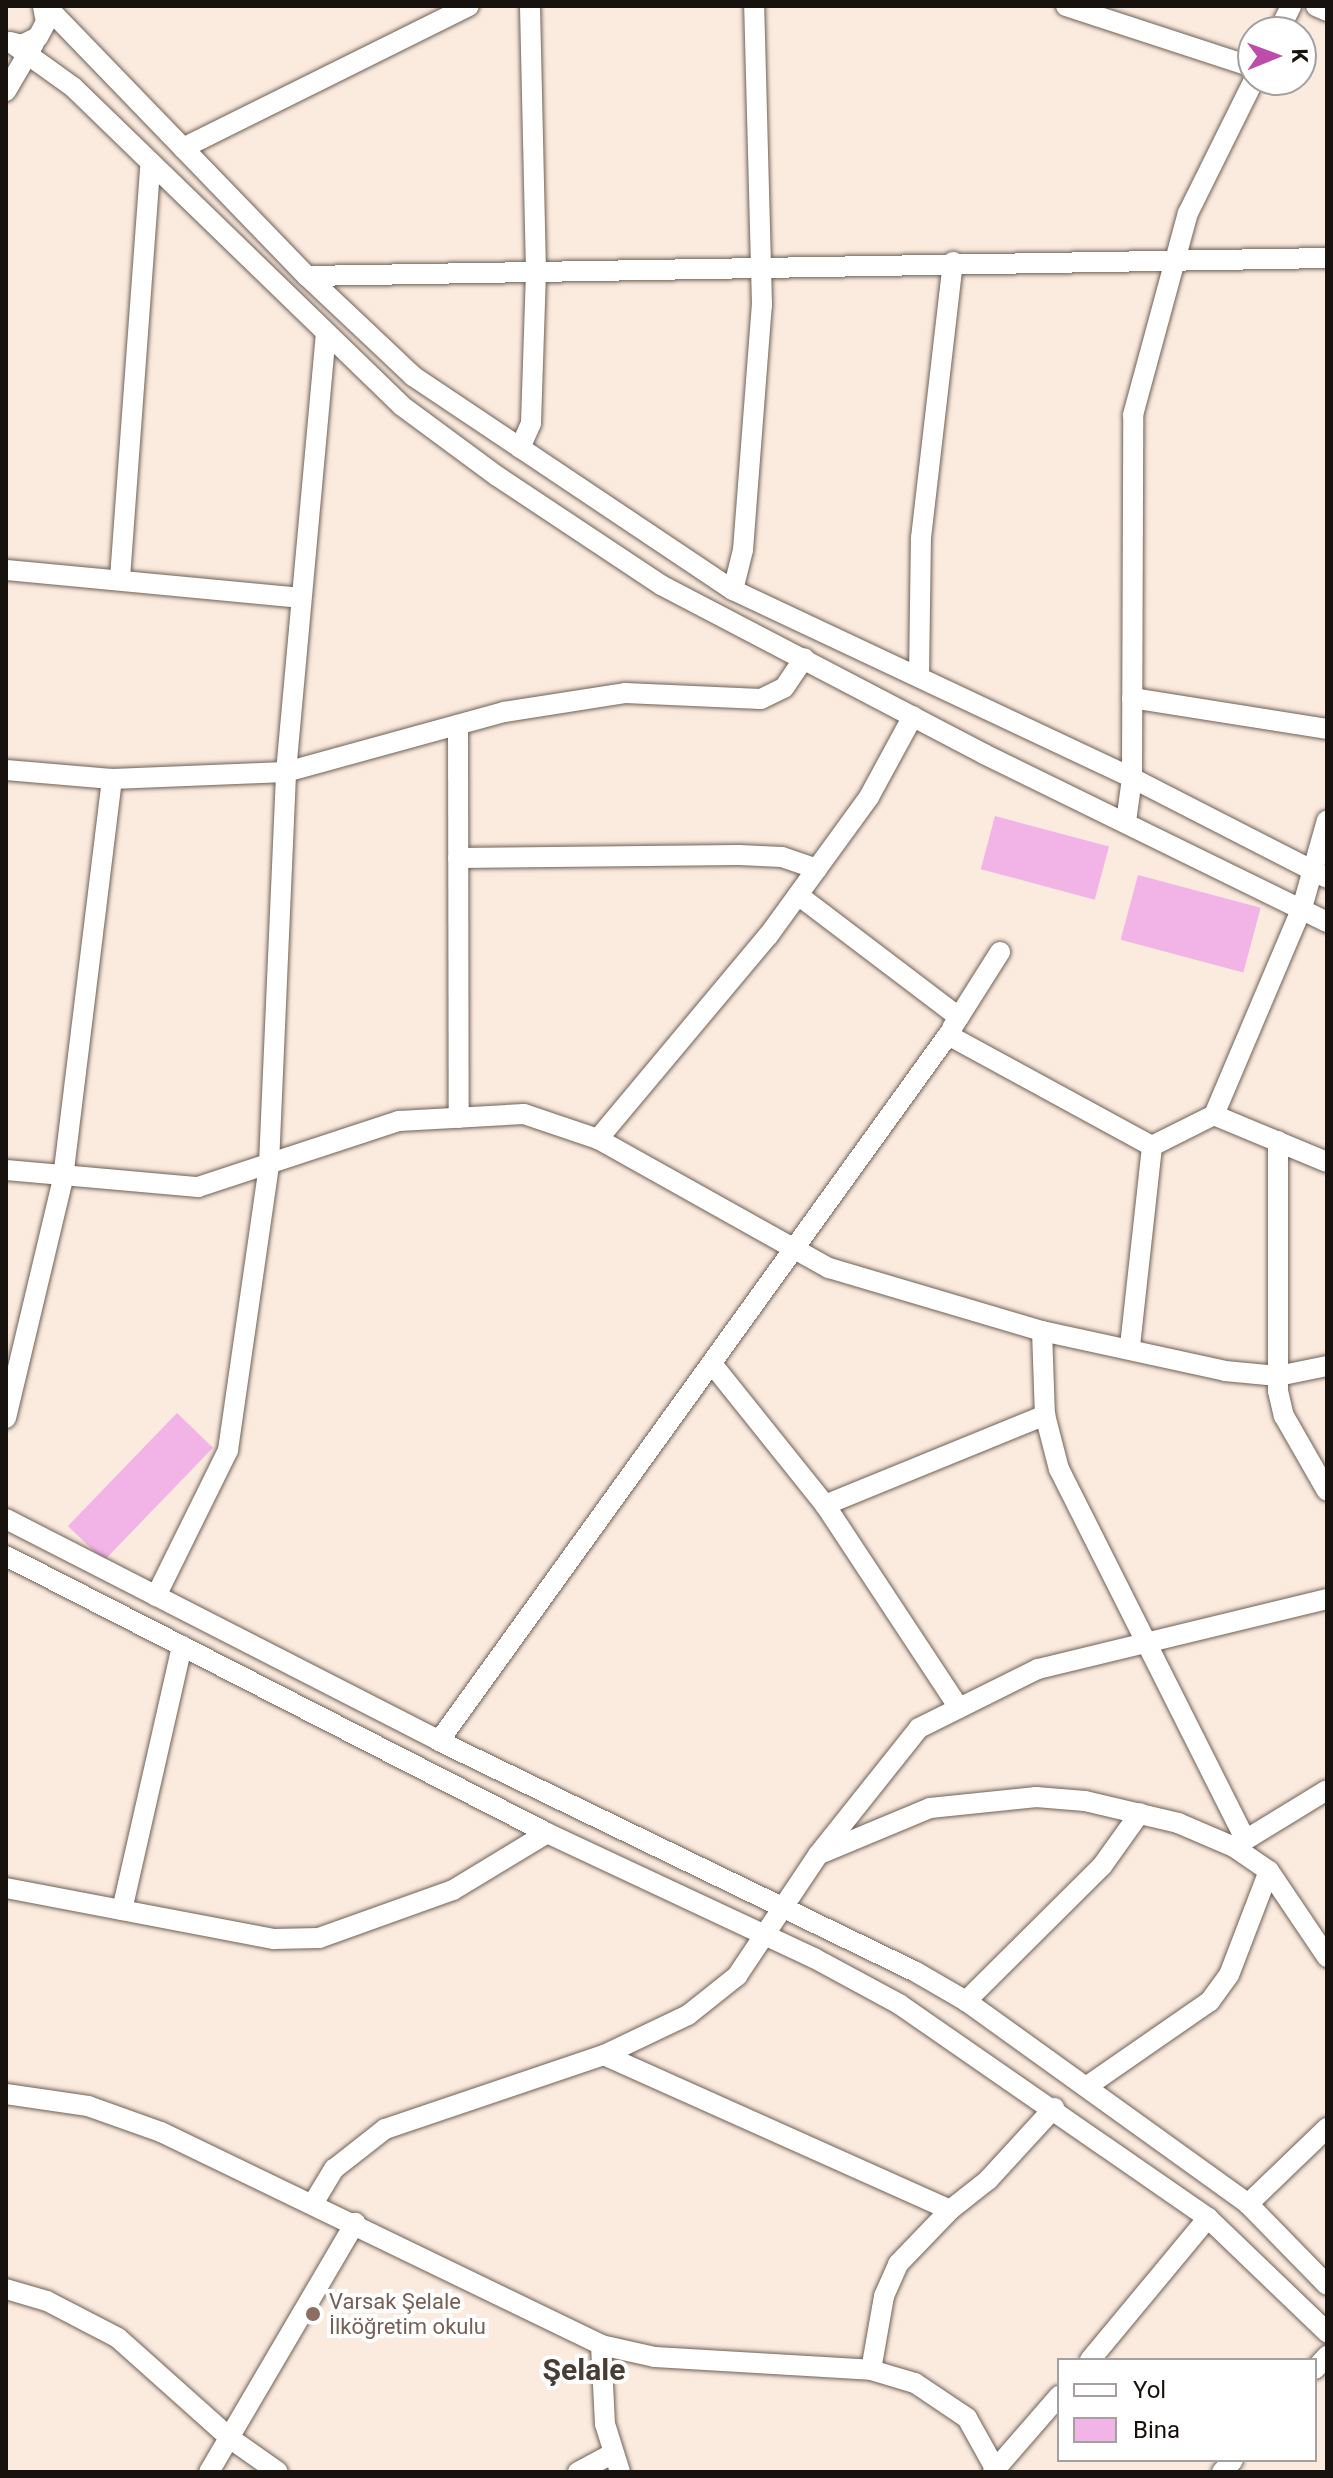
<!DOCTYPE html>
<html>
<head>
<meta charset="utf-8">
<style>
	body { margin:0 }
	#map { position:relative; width:1333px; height:2478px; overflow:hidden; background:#fbeade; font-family:Roboto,sans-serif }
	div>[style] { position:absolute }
	.building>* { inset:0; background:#f2b3e7; transform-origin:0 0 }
	.roads { filter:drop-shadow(0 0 2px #6f6156) drop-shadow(0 0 2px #6f6156) }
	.minor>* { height:20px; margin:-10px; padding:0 10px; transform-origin:10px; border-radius:10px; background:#fff }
	.dots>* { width:22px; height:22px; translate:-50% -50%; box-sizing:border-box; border:4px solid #fff; border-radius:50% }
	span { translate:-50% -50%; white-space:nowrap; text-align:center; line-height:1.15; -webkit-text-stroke:8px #fff; paint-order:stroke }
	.education-label { font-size:22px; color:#785e54 }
	.left { translate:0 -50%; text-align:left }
	.district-label { font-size:30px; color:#493c32; font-weight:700 }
	.frame { position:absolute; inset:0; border:8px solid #18120e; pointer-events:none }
	.legend { position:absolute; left:1057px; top:2358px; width:260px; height:104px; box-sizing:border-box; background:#fff; border:2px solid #a3a09f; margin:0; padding:10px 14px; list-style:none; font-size:24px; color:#18120e }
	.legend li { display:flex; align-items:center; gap:16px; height:40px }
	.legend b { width:40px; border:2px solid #a3a09f }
	.north { position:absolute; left:1237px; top:16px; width:80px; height:80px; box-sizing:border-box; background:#fff; border:2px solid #a3a09f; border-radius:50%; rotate:89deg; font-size:22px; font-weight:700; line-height:32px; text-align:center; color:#18120e }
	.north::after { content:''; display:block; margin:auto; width:28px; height:36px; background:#bc4daa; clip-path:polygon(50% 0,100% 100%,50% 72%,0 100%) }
</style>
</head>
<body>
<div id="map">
	<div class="building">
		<div style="left:995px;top:816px;width:118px;height:55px;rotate:15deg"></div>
		<div style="left:1138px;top:875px;width:127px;height:67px;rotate:15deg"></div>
		<div style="left:177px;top:1413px;width:50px;height:157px;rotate:44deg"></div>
	</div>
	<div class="roads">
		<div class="minor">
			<div style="left:46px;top:6px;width:376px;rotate:46deg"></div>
			<div style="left:307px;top:276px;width:146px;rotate:43.3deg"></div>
			<div style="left:413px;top:376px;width:385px;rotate:33.8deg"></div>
			<div style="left:733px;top:590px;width:441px;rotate:25.2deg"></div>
			<div style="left:1132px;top:778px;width:219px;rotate:27.1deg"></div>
			<div style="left:1066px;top:6px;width:197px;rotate:18.1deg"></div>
			<div style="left:1316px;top:6px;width:12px;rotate:24deg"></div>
			<div style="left:1278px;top:32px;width:29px;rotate:-63deg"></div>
			<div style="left:10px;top:42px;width:12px;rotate:14deg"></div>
			<div style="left:22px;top:45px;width:18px;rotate:-27deg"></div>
			<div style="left:38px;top:37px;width:17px;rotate:-62deg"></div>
			<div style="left:46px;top:22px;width:16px;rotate:-101deg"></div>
			<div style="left:13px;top:44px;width:74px;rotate:35.6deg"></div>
			<div style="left:73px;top:87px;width:458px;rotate:44.1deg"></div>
			<div style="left:402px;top:406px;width:118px;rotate:36.4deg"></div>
			<div style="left:497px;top:476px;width:197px;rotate:33.6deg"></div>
			<div style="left:661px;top:585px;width:365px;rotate:27.6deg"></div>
			<div style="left:984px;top:754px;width:382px;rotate:26.1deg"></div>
			<div style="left:6px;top:91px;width:56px;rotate:-59.7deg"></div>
			<div style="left:183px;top:148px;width:319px;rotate:-26.4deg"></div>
			<div style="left:307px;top:276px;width:1020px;rotate:-1.01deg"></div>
			<div style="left:520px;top:448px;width:27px;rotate:-66deg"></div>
			<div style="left:531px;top:423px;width:152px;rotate:-88.1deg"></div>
			<div style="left:536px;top:271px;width:265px;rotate:-91.3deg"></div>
			<div style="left:6px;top:570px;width:295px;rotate:5.4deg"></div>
			<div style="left:120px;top:578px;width:414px;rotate:-85.8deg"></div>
			<div style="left:733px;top:590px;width:41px;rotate:-76deg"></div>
			<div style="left:743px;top:550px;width:246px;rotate:-85.6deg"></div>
			<div style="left:762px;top:305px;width:299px;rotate:-91.5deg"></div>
			<div style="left:919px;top:677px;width:139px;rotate:-89.2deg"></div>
			<div style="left:921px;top:538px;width:278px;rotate:-83.4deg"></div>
			<div style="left:1132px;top:698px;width:197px;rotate:9deg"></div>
			<div style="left:458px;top:725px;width:393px;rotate:89.9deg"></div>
			<div style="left:6px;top:770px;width:106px;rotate:4.9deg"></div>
			<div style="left:112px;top:779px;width:174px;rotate:-2.3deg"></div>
			<div style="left:286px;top:772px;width:226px;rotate:-15.4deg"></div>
			<div style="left:504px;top:712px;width:122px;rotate:-8.9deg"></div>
			<div style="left:625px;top:693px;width:136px;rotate:2.5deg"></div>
			<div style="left:761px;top:699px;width:25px;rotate:-26deg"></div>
			<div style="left:784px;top:688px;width:36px;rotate:-56deg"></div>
			<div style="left:1126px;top:822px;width:44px;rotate:-82.2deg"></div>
			<div style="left:1132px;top:778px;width:363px;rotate:-89.8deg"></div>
			<div style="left:1133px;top:415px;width:209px;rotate:-74.8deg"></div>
			<div style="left:1188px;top:213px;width:148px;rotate:-63.6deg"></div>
			<div style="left:458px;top:858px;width:281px;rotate:-0.6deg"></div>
			<div style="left:739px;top:855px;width:43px;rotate:2.7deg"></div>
			<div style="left:782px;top:857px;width:37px;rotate:19deg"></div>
			<div style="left:798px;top:895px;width:202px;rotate:37.2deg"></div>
			<div style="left:952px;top:1028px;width:90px;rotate:-57.7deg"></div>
			<div style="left:1214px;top:1115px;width:122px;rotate:22.6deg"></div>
			<div style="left:598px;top:1139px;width:265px;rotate:-50.1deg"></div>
			<div style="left:768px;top:936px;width:172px;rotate:-54deg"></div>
			<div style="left:869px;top:797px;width:92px;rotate:-61.5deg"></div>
			<div style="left:1278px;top:1141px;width:250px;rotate:90deg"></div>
			<div style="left:1278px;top:1391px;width:26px;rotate:77deg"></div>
			<div style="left:1284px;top:1416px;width:86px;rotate:60.2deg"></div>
			<div style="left:6px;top:1170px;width:193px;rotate:5.1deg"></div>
			<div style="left:198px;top:1187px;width:212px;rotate:-18.2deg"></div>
			<div style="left:399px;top:1121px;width:125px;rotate:-3.2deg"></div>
			<div style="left:524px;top:1114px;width:78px;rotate:18.7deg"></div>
			<div style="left:598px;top:1139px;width:265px;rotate:29.2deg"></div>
			<div style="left:829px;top:1268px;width:222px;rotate:16.5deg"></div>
			<div style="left:1042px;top:1331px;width:187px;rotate:12.3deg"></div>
			<div style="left:1225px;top:1371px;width:53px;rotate:5.4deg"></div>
			<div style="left:1278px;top:1376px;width:50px;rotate:-11.5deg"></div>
			<div style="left:1042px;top:1331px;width:84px;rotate:88deg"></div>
			<div style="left:1045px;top:1415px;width:56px;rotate:75.5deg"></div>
			<div style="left:1059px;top:1469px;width:412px;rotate:63.3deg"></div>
			<div style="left:1130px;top:1346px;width:201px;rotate:-83.7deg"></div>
			<div style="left:713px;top:1365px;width:179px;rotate:51.3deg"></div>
			<div style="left:6px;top:1418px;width:247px;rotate:-76.6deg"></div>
			<div style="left:63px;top:1178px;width:402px;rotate:-83deg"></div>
			<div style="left:6px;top:1519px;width:487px;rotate:27.1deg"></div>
			<div style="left:439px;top:1741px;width:530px;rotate:25.84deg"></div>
			<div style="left:916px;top:1972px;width:58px;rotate:30.1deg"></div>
			<div style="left:966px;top:2001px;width:347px;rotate:35.7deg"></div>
			<div style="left:1248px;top:2204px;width:113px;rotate:45.7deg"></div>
			<div style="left:6px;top:1556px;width:608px;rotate:27.11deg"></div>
			<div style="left:547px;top:1833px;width:295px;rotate:25.1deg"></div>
			<div style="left:814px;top:1958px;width:97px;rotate:28.4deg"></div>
			<div style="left:899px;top:2004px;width:376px;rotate:34.7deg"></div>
			<div style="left:1208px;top:2218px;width:165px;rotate:43.8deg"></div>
			<div style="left:156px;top:1596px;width:163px;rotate:-63.7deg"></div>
			<div style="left:228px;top:1450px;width:289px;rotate:-81.8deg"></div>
			<div style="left:269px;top:1164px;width:392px;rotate:-87.5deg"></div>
			<div style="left:286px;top:772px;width:438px;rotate:-84.8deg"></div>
			<div style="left:959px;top:1708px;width:243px;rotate:-123.4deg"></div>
			<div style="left:825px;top:1505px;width:238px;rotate:-22.2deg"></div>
			<div style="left:439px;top:1741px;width:870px;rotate:-54.21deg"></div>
			<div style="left:948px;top:1035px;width:232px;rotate:28.6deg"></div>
			<div style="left:1152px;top:1146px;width:69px;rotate:-26.6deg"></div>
			<div style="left:1214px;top:1115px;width:225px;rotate:-67deg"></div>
			<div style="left:1302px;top:908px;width:91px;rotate:-74.1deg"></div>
			<div style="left:1237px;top:1845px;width:105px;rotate:-31.4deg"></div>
			<div style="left:822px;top:1853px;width:117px;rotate:-22.6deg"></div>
			<div style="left:930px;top:1808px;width:107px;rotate:-5.9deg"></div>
			<div style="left:1036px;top:1797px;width:49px;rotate:4.7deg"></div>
			<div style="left:1085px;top:1801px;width:96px;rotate:13.3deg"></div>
			<div style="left:1178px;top:1823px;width:61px;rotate:23.2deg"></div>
			<div style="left:1234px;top:1847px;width:42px;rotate:34.4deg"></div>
			<div style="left:1269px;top:1871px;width:104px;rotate:56deg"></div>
			<div style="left:6px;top:1888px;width:273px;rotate:10.8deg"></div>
			<div style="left:274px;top:1939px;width:45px;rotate:-1.3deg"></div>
			<div style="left:319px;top:1938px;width:142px;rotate:-19.7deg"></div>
			<div style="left:453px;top:1890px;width:110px;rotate:-31.2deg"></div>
			<div style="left:122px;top:1910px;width:271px;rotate:-77.2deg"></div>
			<div style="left:966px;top:2001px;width:192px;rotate:-44.8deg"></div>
			<div style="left:1102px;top:1866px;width:65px;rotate:-54.4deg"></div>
			<div style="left:604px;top:2055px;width:379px;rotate:24.1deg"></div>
			<div style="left:1086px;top:2087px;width:151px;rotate:-34.7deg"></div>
			<div style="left:1210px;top:2001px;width:32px;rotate:-54deg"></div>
			<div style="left:1229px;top:1975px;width:111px;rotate:-69deg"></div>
			<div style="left:6px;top:2094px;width:83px;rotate:8.3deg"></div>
			<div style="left:88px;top:2106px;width:77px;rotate:19.6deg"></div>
			<div style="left:161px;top:2132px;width:489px;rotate:25.8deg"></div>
			<div style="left:601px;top:2345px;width:55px;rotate:12.5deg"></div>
			<div style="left:655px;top:2357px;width:216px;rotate:3.4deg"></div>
			<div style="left:871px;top:2370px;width:46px;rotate:16.5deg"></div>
			<div style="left:915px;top:2383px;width:63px;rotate:33.9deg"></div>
			<div style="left:967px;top:2418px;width:62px;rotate:60.9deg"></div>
			<div style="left:314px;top:2202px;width:39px;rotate:-59deg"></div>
			<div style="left:334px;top:2169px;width:65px;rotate:-38.1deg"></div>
			<div style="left:385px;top:2129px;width:231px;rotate:-18.7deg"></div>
			<div style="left:604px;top:2055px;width:93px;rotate:-25.5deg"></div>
			<div style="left:688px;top:2015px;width:63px;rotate:-38.5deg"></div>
			<div style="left:737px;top:1976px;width:146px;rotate:-56.2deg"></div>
			<div style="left:818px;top:1855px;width:162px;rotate:-51.5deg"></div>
			<div style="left:919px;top:1728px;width:133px;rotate:-26.4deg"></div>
			<div style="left:1038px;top:1669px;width:297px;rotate:-13.6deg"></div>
			<div style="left:1248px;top:2204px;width:110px;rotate:-43.9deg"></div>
			<div style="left:6px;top:2289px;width:43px;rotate:16.3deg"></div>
			<div style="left:47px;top:2301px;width:80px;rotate:27.5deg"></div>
			<div style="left:118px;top:2338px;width:152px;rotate:41.8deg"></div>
			<div style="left:231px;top:2439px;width:57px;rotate:35.1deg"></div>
			<div style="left:601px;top:2345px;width:79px;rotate:87.1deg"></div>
			<div style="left:605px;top:2424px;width:50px;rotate:72.6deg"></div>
			<div style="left:1090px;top:2360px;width:185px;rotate:-50.3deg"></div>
			<div style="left:1315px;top:2369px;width:18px;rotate:-47deg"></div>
			<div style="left:871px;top:2370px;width:75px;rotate:-80deg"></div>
			<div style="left:884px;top:2296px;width:35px;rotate:-66deg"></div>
			<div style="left:898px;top:2264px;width:75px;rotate:-46.1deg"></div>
			<div style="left:950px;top:2210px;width:48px;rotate:-38.3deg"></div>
			<div style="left:988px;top:2180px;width:98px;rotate:-47.5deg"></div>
			<div style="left:209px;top:2472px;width:289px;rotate:-59.6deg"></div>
			<div style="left:578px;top:2472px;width:38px;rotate:-28deg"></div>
			<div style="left:993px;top:2472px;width:101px;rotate:-49deg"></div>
			<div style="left:1222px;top:2472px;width:16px;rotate:-47deg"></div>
		</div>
	</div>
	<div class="dots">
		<div style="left:313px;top:2314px;background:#8d6e63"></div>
	</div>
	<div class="education-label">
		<span class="left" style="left:329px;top:2314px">Varsak Şelale<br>İlköğretim okulu</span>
	</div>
	<div class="district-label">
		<span style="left:584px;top:2370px">Şelale</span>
	</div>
	<div class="frame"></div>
	<ul class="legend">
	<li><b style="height:10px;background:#fff"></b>Yol</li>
	<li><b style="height:22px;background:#f2b3e7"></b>Bina</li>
	</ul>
	<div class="north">K</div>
</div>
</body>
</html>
